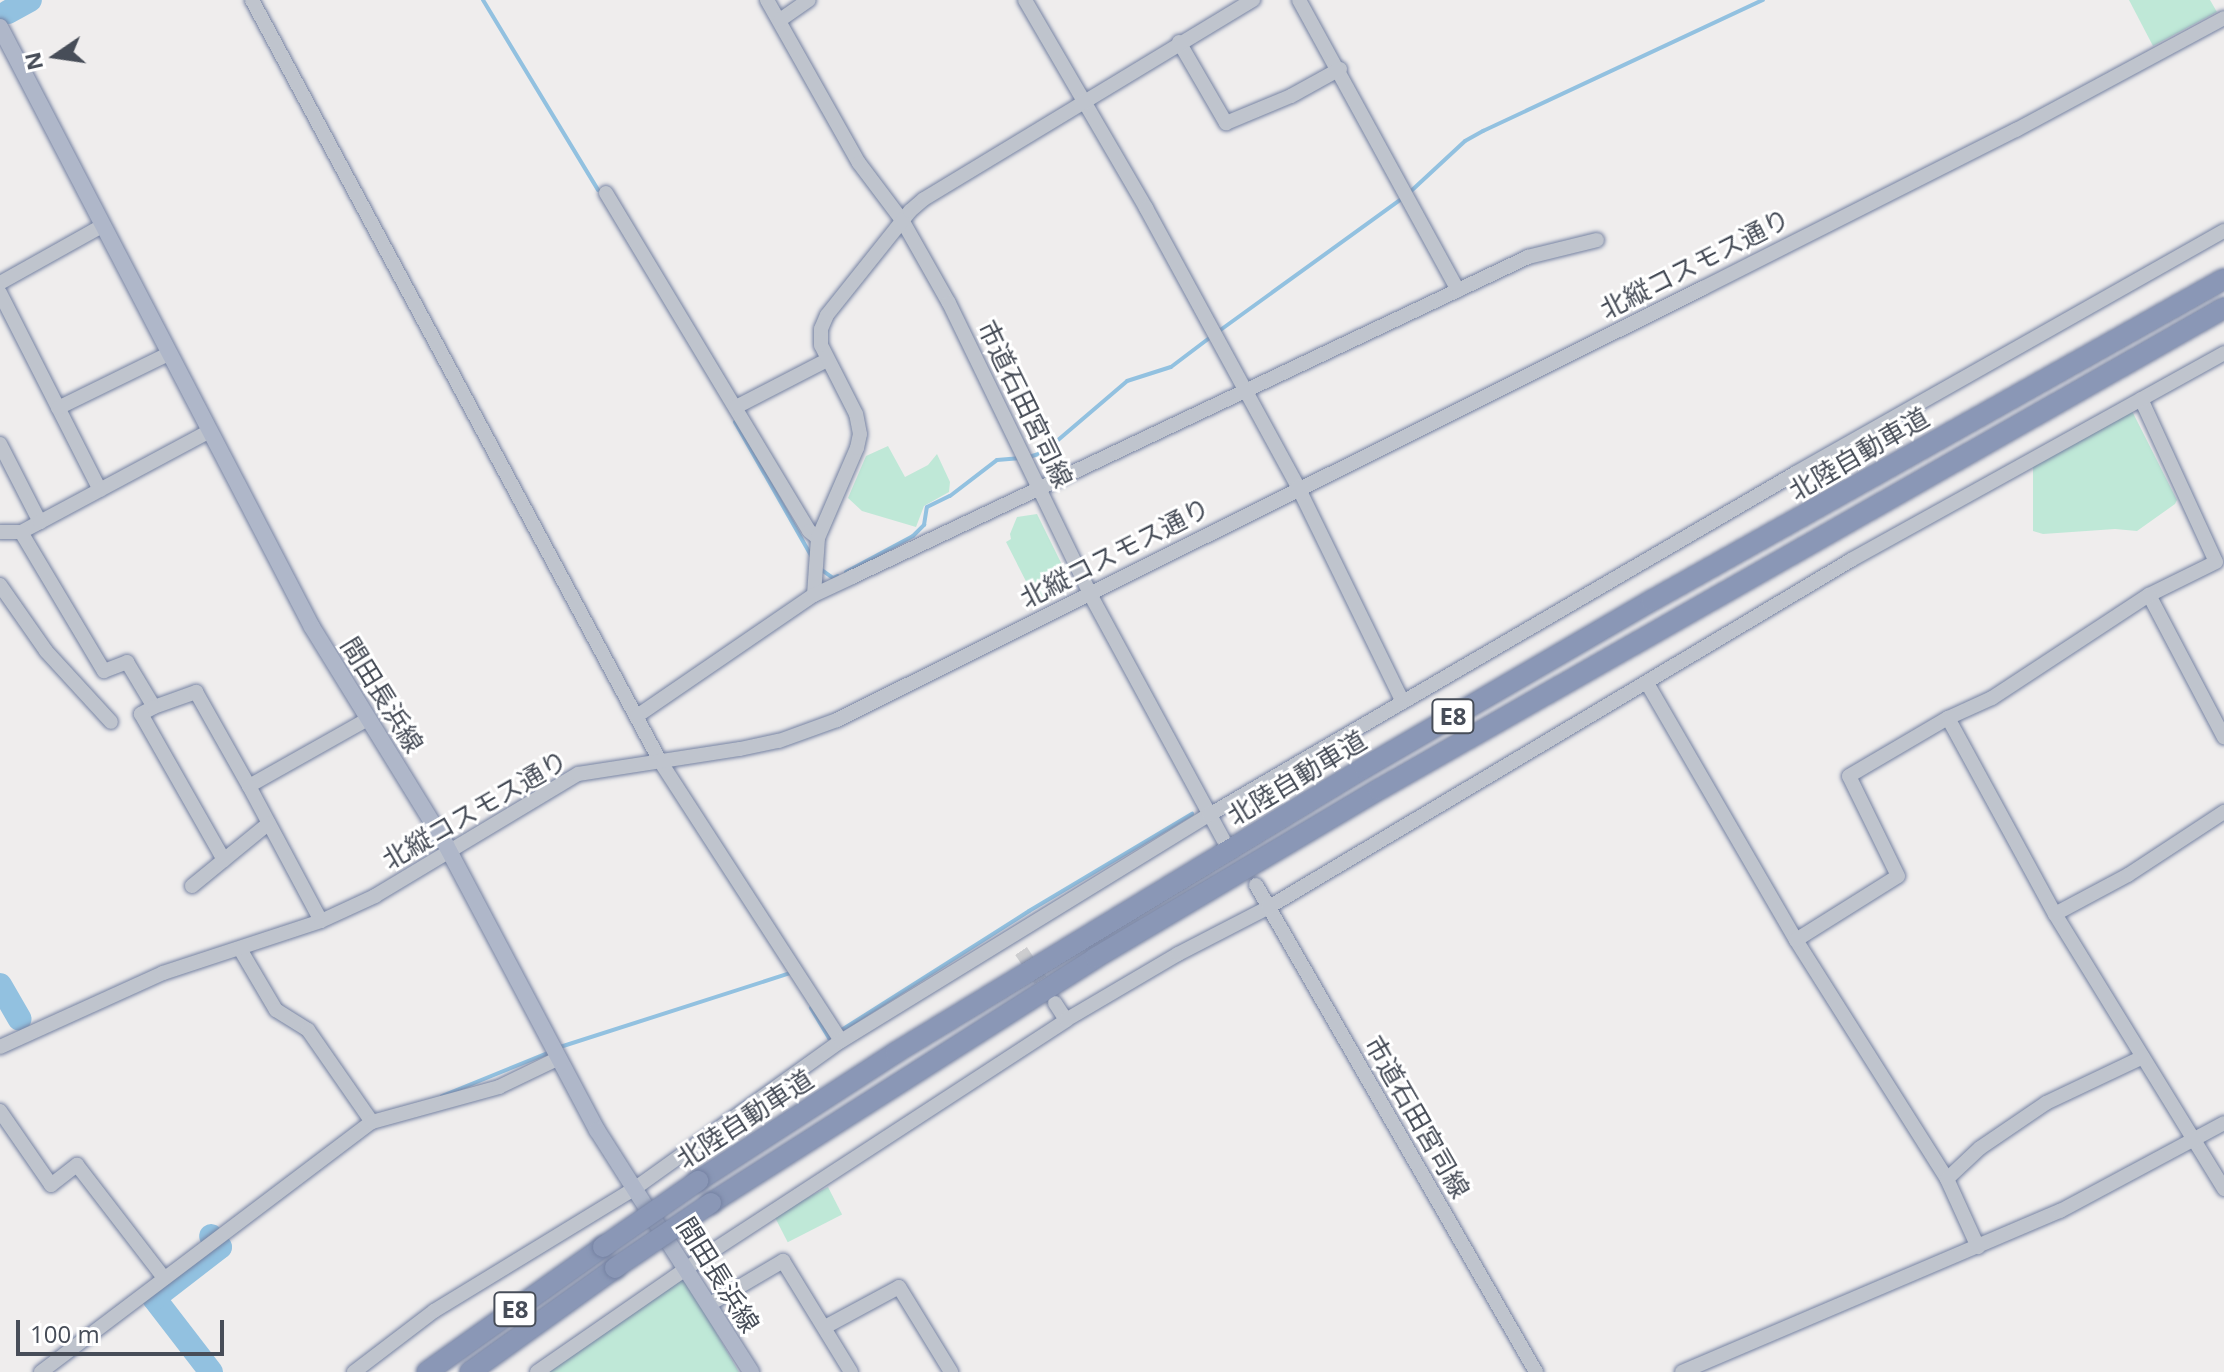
<!DOCTYPE html>
<html>
<head>
<meta charset="utf-8">
<style>
	body { margin:0 }
	#map { position:relative; width:2224px; height:1372px; overflow:hidden; background:#efeded; font-family:"Open Sans","Noto Sans JP",sans-serif }
	div>[style] { position:absolute }
	.green>* { inset:0; background:#bfe8d7; transform-origin:0 0 }
	.stream>* { height:4px; margin:-2px; padding:0 2px; transform-origin:2px; border-radius:2px; background:#92c1e0 }
	.river>* { height:24px; margin:-12px; padding:0 12px; transform-origin:12px; border-radius:12px; background:#92c1e0 }
	.minor-tunnel>* { height:14px; margin-top:-7px; transform-origin:0; background:repeating-linear-gradient(90deg,#cdcdcf 0 14px,transparent 0 21px) }
	.roads { filter:drop-shadow(0 0 2px #7582a2) drop-shadow(0 0 2px #7582a2) }
	.minor>* { height:14px; margin:-7px; padding:0 7px; transform-origin:7px; border-radius:7px; background:#bfc4cd }
	.major>* { height:16px; margin:-8px; padding:0 8px; transform-origin:8px; border-radius:8px; background:#afb7c9 }
	.highway>* { height:20px; margin:-10px; padding:0 10px; transform-origin:10px; border-radius:10px; background:#8a97b6 }
	.bridges { filter:drop-shadow(0 0 2px #7582a2) drop-shadow(0 0 2px #7582a2) }
	.highway-bridge>* { height:20px; margin:-10px; padding:0 10px; transform-origin:10px; border-radius:10px; background:#8a97b6 }
	span { translate:-50% -50%; white-space:nowrap; text-align:center; line-height:1.15; -webkit-text-stroke:6px #fff; paint-order:stroke }
	.shield-label span { padding:2px 6px; background:#fff; border:2px solid; border-radius:6px; -webkit-text-stroke-width:0 }
	.shield-label { font-size:24px; color:#474d58; font-weight:700 }
	.street-label { font-size:26px; color:#474d58 }
	.north { position:absolute; left:16px; top:16px; width:80px; height:80px; -webkit-text-stroke:6px #fff; paint-order:stroke; rotate:257deg; font-size:22px; font-weight:700; line-height:32px; text-align:center; color:#474d58 }
	.north::after { content:''; display:block; margin:auto; width:28px; height:36px; background:#474d58; clip-path:polygon(50% 0,100% 100%,50% 72%,0 100%) }
	.scale { position:absolute; left:16px; top:1320px; width:208px; height:36px; box-sizing:border-box; border:4px solid #474d58; border-top:0; padding-left:10px; font-size:24px; line-height:28px; white-space:nowrap; color:#474d58; -webkit-text-stroke:6px #fff; paint-order:stroke }
</style>
</head>
<body>
<div id="map">
	<div class="green">
		<div style="clip-path:polygon(2129px 0,2210px 0,2217px 12px,2153px 46px)"></div>
		<div style="clip-path:polygon(2132px 411px,2177px 500px,2175px 504px,2137px 531px,2115px 529px,2043px 534px,2033px 531px,2033px 465px)"></div>
		<div style="clip-path:polygon(888px 446px,905px 477px,928px 465px,937px 454px,950px 482px,949px 492px,924px 506px,916px 527px,862px 511px,848px 498px,866px 456px)"></div>
		<div style="clip-path:polygon(1037px 514px,1069px 579px,1063px 591px,1042px 602px,1034px 597px,1006px 542px,1011px 539px,1010px 534px,1017px 517px)"></div>
		<div style="left:828px;top:1187px;width:31px;height:61px;rotate:63deg"></div>
		<div style="clip-path:polygon(678px 1267px,739px 1372px,533px 1372px)"></div>
	</div>
	<div class="stream">
		<div style="left:483px;top:0;width:222px;rotate:58.8deg"></div>
		<div style="left:1410px;top:192px;width:75px;rotate:-42.8deg"></div>
		<div style="left:1465px;top:141px;width:21px;rotate:-29deg"></div>
		<div style="left:1483px;top:131px;width:309px;rotate:-25.1deg"></div>
		<div style="left:1219px;top:331px;width:227px;rotate:-35.9deg"></div>
		<div style="left:735px;top:422px;width:155px;rotate:60.3deg"></div>
		<div style="left:1029px;top:457px;width:16px;rotate:-18deg"></div>
		<div style="left:1044px;top:452px;width:109px;rotate:-40.5deg"></div>
		<div style="left:1127px;top:381px;width:46px;rotate:-17.7deg"></div>
		<div style="left:1171px;top:367px;width:51px;rotate:-37.1deg"></div>
		<div style="left:819px;top:568px;width:17px;rotate:36deg"></div>
		<div style="left:833px;top:578px;width:5px;rotate:-22deg"></div>
		<div style="left:846px;top:572px;width:76px;rotate:-28.2deg"></div>
		<div style="left:913px;top:536px;width:16px;rotate:-45deg"></div>
		<div style="left:924px;top:525px;width:18px;rotate:-81deg"></div>
		<div style="left:927px;top:507px;width:25px;rotate:-26deg"></div>
		<div style="left:950px;top:496px;width:59px;rotate:-37.5deg"></div>
		<div style="left:997px;top:460px;width:23px;rotate:-5deg"></div>
		<div style="left:811px;top:1008px;width:35px;rotate:59deg"></div>
		<div style="left:829px;top:1038px;width:4px;rotate:-27deg"></div>
		<div style="left:840px;top:1031px;width:224px;rotate:-32.4deg"></div>
		<div style="left:1029px;top:911px;width:190px;rotate:-30.8deg"></div>
		<div style="left:560px;top:1047px;width:243px;rotate:-17.8deg"></div>
		<div style="left:442px;top:1096px;width:114px;rotate:-22.1deg"></div>
	</div>
	<div class="river">
		<div style="left:8px;top:12px;width:25px;rotate:-29deg"></div>
		<div style="left:0;top:985px;width:39px;rotate:60deg"></div>
		<div style="left:211px;top:1372px;width:93px;rotate:-127.6deg"></div>
		<div style="left:154px;top:1298px;width:83px;rotate:-37.7deg"></div>
		<div style="left:220px;top:1247px;width:14px;rotate:-129deg"></div>
	</div>
	<div class="minor-tunnel">
		<div style="left:1021px;top:951px;width:54px;rotate:56.3deg"></div>
	</div>
	<div class="roads">
		<div class="minor">
			<div style="left:252px;top:0;width:863px;rotate:61.8deg"></div>
			<div style="left:660px;top:761px;width:333px;rotate:57.1deg"></div>
			<div style="left:767px;top:0;width:187px;rotate:60.6deg"></div>
			<div style="left:859px;top:163px;width:71px;rotate:53deg"></div>
			<div style="left:902px;top:220px;width:95px;rotate:60.5deg"></div>
			<div style="left:949px;top:303px;width:323px;rotate:64.1deg"></div>
			<div style="left:1090px;top:594px;width:279px;rotate:61.5deg"></div>
			<div style="left:1025px;top:0;width:241px;rotate:59.8deg"></div>
			<div style="left:1146px;top:208px;width:318px;rotate:61.4deg"></div>
			<div style="left:1298px;top:487px;width:239px;rotate:64deg"></div>
			<div style="left:1299px;top:0;width:331px;rotate:61.3deg"></div>
			<div style="left:780px;top:20px;width:35px;rotate:-35deg"></div>
			<div style="left:1179px;top:42px;width:94px;rotate:59.9deg"></div>
			<div style="left:1226px;top:123px;width:70px;rotate:-22.6deg"></div>
			<div style="left:1291px;top:96px;width:56px;rotate:-28.9deg"></div>
			<div style="left:606px;top:193px;width:394px;rotate:59deg"></div>
			<div style="left:809px;top:531px;width:11px;rotate:38deg"></div>
			<div style="left:0;top:283px;width:117px;rotate:-29.2deg"></div>
			<div style="left:0;top:293px;width:221px;rotate:63.1deg"></div>
			<div style="left:2141px;top:399px;width:179px;rotate:65.3deg"></div>
			<div style="left:2216px;top:562px;width:75px;rotate:153.8deg"></div>
			<div style="left:2149px;top:595px;width:161px;rotate:62.2deg"></div>
			<div style="left:736px;top:407px;width:102px;rotate:-27.3deg"></div>
			<div style="left:58px;top:408px;width:123px;rotate:-26.1deg"></div>
			<div style="left:0;top:444px;width:88px;rotate:62.9deg"></div>
			<div style="left:40px;top:522px;width:21px;rotate:152deg"></div>
			<div style="left:21px;top:532px;width:21px;rotate:180deg"></div>
			<div style="left:40px;top:522px;width:191px;rotate:-28.2deg"></div>
			<div style="left:21px;top:532px;width:162px;rotate:59.2deg"></div>
			<div style="left:104px;top:671px;width:25px;rotate:-21deg"></div>
			<div style="left:127px;top:662px;width:52px;rotate:59deg"></div>
			<div style="left:154px;top:707px;width:45px;rotate:-19.7deg"></div>
			<div style="left:196px;top:692px;width:108px;rotate:60.6deg"></div>
			<div style="left:249px;top:786px;width:137px;rotate:-29.4deg"></div>
			<div style="left:0;top:585px;width:80px;rotate:55.1deg"></div>
			<div style="left:46px;top:651px;width:96px;rotate:47.5deg"></div>
			<div style="left:814px;top:595px;width:57px;rotate:-86deg"></div>
			<div style="left:818px;top:538px;width:98px;rotate:-66.6deg"></div>
			<div style="left:857px;top:448px;width:14px;rotate:-78deg"></div>
			<div style="left:860px;top:434px;width:20px;rotate:-101deg"></div>
			<div style="left:856px;top:414px;width:77px;rotate:-116.9deg"></div>
			<div style="left:821px;top:345px;width:16px;rotate:-90deg"></div>
			<div style="left:821px;top:329px;width:15px;rotate:-67deg"></div>
			<div style="left:827px;top:315px;width:133px;rotate:-51.4deg"></div>
			<div style="left:910px;top:211px;width:18px;rotate:-41deg"></div>
			<div style="left:924px;top:199px;width:385px;rotate:-31.2deg"></div>
			<div style="left:1647px;top:683px;width:297px;rotate:59.9deg"></div>
			<div style="left:1796px;top:940px;width:283px;rotate:57.7deg"></div>
			<div style="left:1947px;top:1179px;width:75px;rotate:65.5deg"></div>
			<div style="left:154px;top:707px;width:15px;rotate:152deg"></div>
			<div style="left:141px;top:714px;width:168px;rotate:60.4deg"></div>
			<div style="left:637px;top:716px;width:214px;rotate:-34.4deg"></div>
			<div style="left:814px;top:595px;width:42px;rotate:-25.3deg"></div>
			<div style="left:852px;top:577px;width:748px;rotate:-25.33deg"></div>
			<div style="left:1528px;top:257px;width:71px;rotate:-13.8deg"></div>
			<div style="left:1948px;top:718px;width:223px;rotate:61.4deg"></div>
			<div style="left:2055px;top:914px;width:323px;rotate:58.4deg"></div>
			<div style="left:249px;top:786px;width:153px;rotate:61.9deg"></div>
			<div style="left:1256px;top:885px;width:562px;rotate:60.1deg"></div>
			<div style="left:192px;top:886px;width:99px;rotate:-39.3deg"></div>
			<div style="left:2055px;top:914px;width:83px;rotate:-28.1deg"></div>
			<div style="left:2128px;top:875px;width:115px;rotate:-33.3deg"></div>
			<div style="left:1796px;top:940px;width:120px;rotate:-32.1deg"></div>
			<div style="left:1898px;top:876px;width:111px;rotate:-116.1deg"></div>
			<div style="left:1849px;top:776px;width:115px;rotate:-30.4deg"></div>
			<div style="left:1948px;top:718px;width:48px;rotate:-24.4deg"></div>
			<div style="left:1992px;top:698px;width:188px;rotate:-33.3deg"></div>
			<div style="left:240px;top:949px;width:71px;rotate:59.5deg"></div>
			<div style="left:276px;top:1010px;width:38px;rotate:32deg"></div>
			<div style="left:308px;top:1030px;width:112px;rotate:55.2deg"></div>
			<div style="left:1055px;top:1003px;width:20px;rotate:57deg"></div>
			<div style="left:0;top:1047px;width:179px;rotate:-24.4deg"></div>
			<div style="left:163px;top:973px;width:166px;rotate:-18.2deg"></div>
			<div style="left:321px;top:921px;width:60px;rotate:-24.8deg"></div>
			<div style="left:375px;top:896px;width:237px;rotate:-31deg"></div>
			<div style="left:578px;top:774px;width:164px;rotate:-8.8deg"></div>
			<div style="left:740px;top:749px;width:40px;rotate:-12deg"></div>
			<div style="left:779px;top:741px;width:62px;rotate:-19.9deg"></div>
			<div style="left:837px;top:720px;width:968px;rotate:-26.51deg"></div>
			<div style="left:1703px;top:288px;width:351px;rotate:-26.8deg"></div>
			<div style="left:2016px;top:130px;width:236px;rotate:-28.3deg"></div>
			<div style="left:0;top:1111px;width:90px;rotate:55.4deg"></div>
			<div style="left:51px;top:1185px;width:33px;rotate:-38deg"></div>
			<div style="left:77px;top:1165px;width:143px;rotate:52.4deg"></div>
			<div style="left:1947px;top:1179px;width:45px;rotate:-43.2deg"></div>
			<div style="left:1980px;top:1148px;width:80px;rotate:-34.3deg"></div>
			<div style="left:2046px;top:1103px;width:107px;rotate:-25.4deg"></div>
			<div style="left:710px;top:1304px;width:85px;rotate:-30.5deg"></div>
			<div style="left:783px;top:1261px;width:130px;rotate:58.5deg"></div>
			<div style="left:825px;top:1327px;width:84px;rotate:-28.4deg"></div>
			<div style="left:899px;top:1287px;width:100px;rotate:58.5deg"></div>
			<div style="left:41px;top:1372px;width:415px;rotate:-37.1deg"></div>
			<div style="left:372px;top:1122px;width:132px;rotate:-15.4deg"></div>
			<div style="left:499px;top:1087px;width:67px;rotate:-25.8deg"></div>
			<div style="left:354px;top:1372px;width:101px;rotate:-37.3deg"></div>
			<div style="left:434px;top:1311px;width:234px;rotate:-31.4deg"></div>
			<div style="left:634px;top:1189px;width:254px;rotate:-35.6deg"></div>
			<div style="left:841px;top:1041px;width:432px;rotate:-31.6deg"></div>
			<div style="left:1209px;top:815px;width:679px;rotate:-30.23deg"></div>
			<div style="left:1796px;top:473px;width:492px;rotate:-29.5deg"></div>
			<div style="left:537px;top:1372px;width:198px;rotate:-34.7deg"></div>
			<div style="left:700px;top:1259px;width:437px;rotate:-33.1deg"></div>
			<div style="left:1066px;top:1020px;width:130px;rotate:-30.5deg"></div>
			<div style="left:1178px;top:954px;width:102px;rotate:-27.3deg"></div>
			<div style="left:1269px;top:907px;width:678px;rotate:-30.8deg"></div>
			<div style="left:1851px;top:560px;width:427px;rotate:-29deg"></div>
			<div style="left:1682px;top:1372px;width:411px;rotate:-23.1deg"></div>
			<div style="left:2060px;top:1211px;width:186px;rotate:-28.2deg"></div>
		</div>
		<div class="major">
			<div style="left:0;top:27px;width:676px;rotate:62.53deg"></div>
			<div style="left:312px;top:627px;width:256px;rotate:58.4deg"></div>
			<div style="left:446px;top:845px;width:323px;rotate:62.1deg"></div>
			<div style="left:597px;top:1130px;width:287px;rotate:57.5deg"></div>
		</div>
		<div class="highway">
			<div style="left:698px;top:1181px;width:235px;rotate:-33deg"></div>
			<div style="left:895px;top:1053px;width:549px;rotate:-31.29deg"></div>
			<div style="left:1364px;top:768px;width:332px;rotate:-30.2deg"></div>
			<div style="left:1651px;top:601px;width:657px;rotate:-29.33deg"></div>
			<div style="left:711px;top:1203px;width:456px;rotate:-32.5deg"></div>
			<div style="left:1095px;top:958px;width:329px;rotate:-30.7deg"></div>
			<div style="left:1378px;top:790px;width:974px;rotate:-29.67deg"></div>
			<div style="left:427px;top:1372px;width:216px;rotate:-35.4deg"></div>
			<div style="left:470px;top:1372px;width:178px;rotate:-35.6deg"></div>
		</div>
	</div>
	<div class="bridges">
		<div class="highway-bridge">
			<div style="left:603px;top:1247px;width:116px;rotate:-34.8deg"></div>
			<div style="left:615px;top:1268px;width:116px;rotate:-34.1deg"></div>
		</div>
	</div>
	<div class="shield-label">
		<span style="left:1453px;top:716px">E8</span>
		<span style="left:515px;top:1309px">E8</span>
	</div>
	<div class="street-label">
		<span style="left:1695px;top:264px;rotate:-27deg">北縦コスモス通り</span>
		<span style="left:1025px;top:404px;rotate:64deg">市道石田宮司線</span>
		<span style="left:1859px;top:454px;rotate:-30deg">北陸自動車道</span>
		<span style="left:1115px;top:553px;rotate:-27deg">北縦コスモス通り</span>
		<span style="left:382px;top:695px;rotate:58deg">間田長浜線</span>
		<span style="left:1297px;top:778px;rotate:-31deg">北陸自動車道</span>
		<span style="left:475px;top:810px;rotate:-30deg">北縦コスモス通り</span>
		<span style="left:1417px;top:1117px;rotate:60deg">市道石田宮司線</span>
		<span style="left:745px;top:1119px;rotate:-33deg">北陸自動車道</span>
		<span style="left:718px;top:1275px;rotate:58deg">間田長浜線</span>
	</div>
	<div class="north">N</div>
	<div class="scale">100 m</div>
</div>
</body>
</html>
